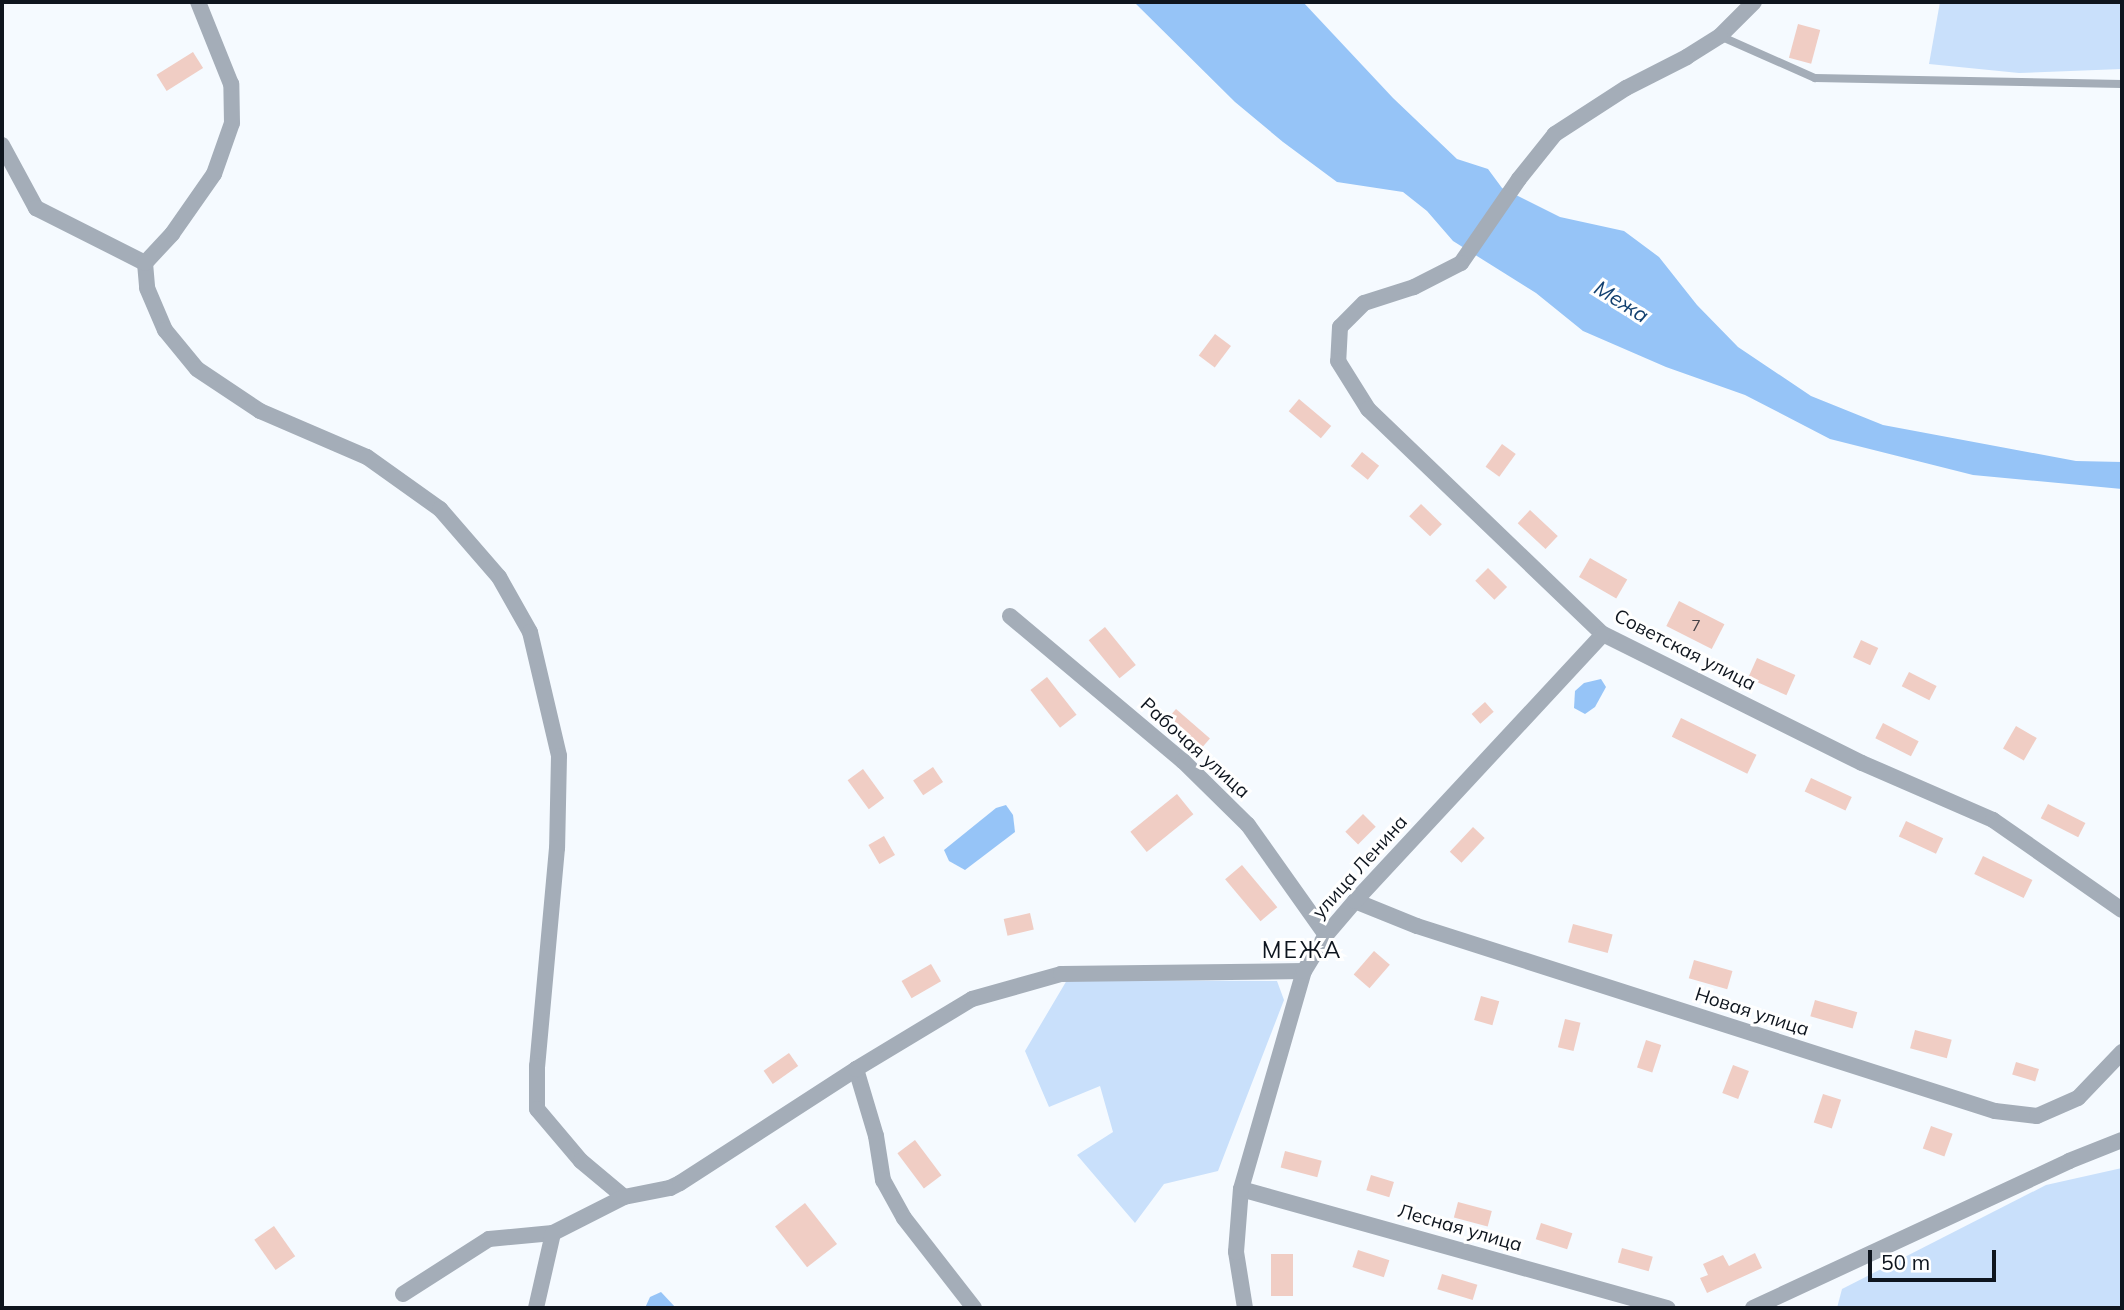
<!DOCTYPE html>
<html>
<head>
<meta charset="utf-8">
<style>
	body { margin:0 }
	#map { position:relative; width:2124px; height:1310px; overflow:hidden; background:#f5faff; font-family:Mulish,sans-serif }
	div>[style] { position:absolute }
	.green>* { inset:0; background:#c9e0fb }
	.water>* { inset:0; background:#96c4f7 }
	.building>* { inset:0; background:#f0cdc4; transform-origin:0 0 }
	.lane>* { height:8px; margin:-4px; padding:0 4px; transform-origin:4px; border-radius:4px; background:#a4adb8 }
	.street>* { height:16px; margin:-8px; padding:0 8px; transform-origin:8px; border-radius:8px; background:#a4adb8 }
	span { translate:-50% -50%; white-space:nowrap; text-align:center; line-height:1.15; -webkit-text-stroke:6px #fff; paint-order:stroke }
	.number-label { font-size:16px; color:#464348 }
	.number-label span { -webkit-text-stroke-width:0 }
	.street-label { font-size:19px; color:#0e151e }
	.water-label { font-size:21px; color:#134170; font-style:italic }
	.quarter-label { font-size:23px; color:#0e151e; letter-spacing:2px }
	.frame { position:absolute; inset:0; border:4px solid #0e151e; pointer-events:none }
	.scale { position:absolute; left:1868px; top:1250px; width:128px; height:32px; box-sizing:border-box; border:4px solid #0e151e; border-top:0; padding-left:9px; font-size:21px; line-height:24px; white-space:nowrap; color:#0e151e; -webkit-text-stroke:5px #fff; paint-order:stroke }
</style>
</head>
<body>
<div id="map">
	<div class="green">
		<div style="clip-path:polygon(1940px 2px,2122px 2px,2122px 69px,2019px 73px,1929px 64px)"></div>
		<div style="clip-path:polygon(1067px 980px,1277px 981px,1284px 1000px,1218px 1171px,1164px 1184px,1135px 1223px,1077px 1155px,1113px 1132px,1100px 1086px,1049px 1107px,1025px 1051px)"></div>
		<div style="clip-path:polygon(2122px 1168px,2122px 1308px,1837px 1308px,1842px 1289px,2046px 1185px)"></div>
	</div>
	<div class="water">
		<div style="clip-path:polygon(1134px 2px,1303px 2px,1393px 98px,1457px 159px,1488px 169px,1502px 188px,1560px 217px,1624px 231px,1659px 257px,1697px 305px,1738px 347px,1811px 396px,1883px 425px,2076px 461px,2122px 462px,2122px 489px,1973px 475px,1830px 439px,1745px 395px,1666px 367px,1583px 331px,1536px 293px,1453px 241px,1427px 211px,1403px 192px,1337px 182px,1283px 142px,1235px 102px)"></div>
		<div style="clip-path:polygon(1601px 679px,1606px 687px,1595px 707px,1585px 714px,1574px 708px,1575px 691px,1584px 683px)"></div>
		<div style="clip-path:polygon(1006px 805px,1013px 815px,1015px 832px,965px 870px,949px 861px,944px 850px,996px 808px)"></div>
		<div style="clip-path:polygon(661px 1292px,676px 1308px,645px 1308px,650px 1297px)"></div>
	</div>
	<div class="building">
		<div style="left:1798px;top:24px;width:23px;height:35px;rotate:15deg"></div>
		<div style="left:193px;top:52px;width:19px;height:43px;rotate:58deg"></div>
		<div style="left:1215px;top:334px;width:20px;height:27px;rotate:37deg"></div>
		<div style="left:1299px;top:399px;width:42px;height:16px;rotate:40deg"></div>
		<div style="left:1502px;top:444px;width:17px;height:28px;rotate:36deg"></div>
		<div style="left:1362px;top:452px;width:22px;height:18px;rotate:39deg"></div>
		<div style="left:1421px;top:504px;width:29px;height:17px;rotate:44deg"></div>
		<div style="left:1530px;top:510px;width:38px;height:18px;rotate:43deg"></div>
		<div style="left:1590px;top:558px;width:43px;height:22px;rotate:30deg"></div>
		<div style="left:1488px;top:568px;width:27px;height:18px;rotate:45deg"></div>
		<div style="left:1679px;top:601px;width:51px;height:28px;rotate:27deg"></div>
		<div style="left:1105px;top:627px;width:49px;height:21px;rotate:51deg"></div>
		<div style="left:1861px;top:640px;width:19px;height:19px;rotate:25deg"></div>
		<div style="left:1757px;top:658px;width:42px;height:22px;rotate:24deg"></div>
		<div style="left:1909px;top:672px;width:31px;height:16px;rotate:27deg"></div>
		<div style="left:1047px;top:677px;width:48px;height:21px;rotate:52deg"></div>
		<div style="left:1485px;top:702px;width:13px;height:18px;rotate:48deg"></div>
		<div style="left:1176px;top:709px;width:45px;height:20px;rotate:41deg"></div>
		<div style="left:1681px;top:718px;width:84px;height:21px;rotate:26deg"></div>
		<div style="left:1883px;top:723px;width:40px;height:17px;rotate:27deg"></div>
		<div style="left:2016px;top:726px;width:24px;height:26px;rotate:30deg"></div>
		<div style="left:933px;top:767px;width:18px;height:24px;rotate:56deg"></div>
		<div style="left:863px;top:769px;width:36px;height:19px;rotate:54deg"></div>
		<div style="left:1811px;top:778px;width:45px;height:15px;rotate:25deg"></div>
		<div style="left:1177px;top:794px;width:26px;height:60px;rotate:51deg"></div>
		<div style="left:2048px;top:804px;width:42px;height:16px;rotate:27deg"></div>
		<div style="left:1363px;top:814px;width:18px;height:25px;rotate:45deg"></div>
		<div style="left:1906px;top:821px;width:41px;height:17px;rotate:25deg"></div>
		<div style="left:1473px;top:827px;width:16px;height:34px;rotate:43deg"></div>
		<div style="left:884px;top:836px;width:22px;height:18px;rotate:60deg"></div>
		<div style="left:1983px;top:856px;width:55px;height:20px;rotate:26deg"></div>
		<div style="left:1242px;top:865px;width:55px;height:22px;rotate:50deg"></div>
		<div style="left:1030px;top:913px;width:17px;height:27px;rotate:77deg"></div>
		<div style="left:1573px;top:924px;width:41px;height:19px;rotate:15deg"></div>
		<div style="left:1374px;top:951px;width:21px;height:31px;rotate:41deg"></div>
		<div style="left:1694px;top:960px;width:40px;height:19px;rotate:16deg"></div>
		<div style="left:931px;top:964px;width:20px;height:34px;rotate:60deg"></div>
		<div style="left:1481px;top:996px;width:19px;height:25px;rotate:16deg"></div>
		<div style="left:1815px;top:1000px;width:44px;height:17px;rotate:16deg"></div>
		<div style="left:1565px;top:1019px;width:16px;height:29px;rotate:14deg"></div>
		<div style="left:1915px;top:1030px;width:38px;height:19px;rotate:15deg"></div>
		<div style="left:1646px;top:1040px;width:16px;height:29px;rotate:18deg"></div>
		<div style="left:789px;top:1053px;width:16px;height:31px;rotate:55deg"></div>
		<div style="left:2016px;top:1062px;width:24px;height:13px;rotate:17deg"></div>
		<div style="left:1733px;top:1065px;width:17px;height:30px;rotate:21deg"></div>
		<div style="left:1823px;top:1094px;width:19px;height:30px;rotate:18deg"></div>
		<div style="left:1931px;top:1126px;width:23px;height:24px;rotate:20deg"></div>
		<div style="left:915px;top:1140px;width:44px;height:22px;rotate:53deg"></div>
		<div style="left:1285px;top:1151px;width:38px;height:17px;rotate:15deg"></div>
		<div style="left:1371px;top:1175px;width:24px;height:16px;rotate:17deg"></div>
		<div style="left:1458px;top:1202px;width:35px;height:16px;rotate:15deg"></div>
		<div style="left:805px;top:1203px;width:52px;height:38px;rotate:52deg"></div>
		<div style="left:1541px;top:1223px;width:33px;height:17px;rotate:18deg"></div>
		<div style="left:274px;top:1226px;width:37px;height:24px;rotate:55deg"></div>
		<div style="left:1622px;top:1248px;width:32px;height:15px;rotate:16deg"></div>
		<div style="left:1358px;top:1250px;width:33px;height:18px;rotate:18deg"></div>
		<div style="clip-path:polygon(1755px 1253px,1762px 1268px,1707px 1293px,1700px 1278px,1708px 1275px,1703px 1264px,1723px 1255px,1729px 1266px)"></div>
		<div style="left:1271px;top:1254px;width:22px;height:42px"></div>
		<div style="left:1442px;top:1274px;width:37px;height:16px;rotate:17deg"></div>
	</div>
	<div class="lane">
		<div style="left:1720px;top:36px;width:104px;rotate:23.9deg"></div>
		<div style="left:1815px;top:78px;width:307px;rotate:1.1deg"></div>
	</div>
	<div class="street">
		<div style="left:1754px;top:2px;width:48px;rotate:135deg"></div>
		<div style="left:1720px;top:36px;width:39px;rotate:148deg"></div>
		<div style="left:1687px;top:57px;width:68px;rotate:153.1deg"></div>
		<div style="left:1626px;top:88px;width:85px;rotate:147.1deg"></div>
		<div style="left:1555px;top:134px;width:58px;rotate:128.7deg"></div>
		<div style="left:1519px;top:179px;width:102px;rotate:124.6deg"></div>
		<div style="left:1461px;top:263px;width:53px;rotate:152.9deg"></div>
		<div style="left:1414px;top:287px;width:52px;rotate:162.3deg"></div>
		<div style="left:1364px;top:303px;width:34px;rotate:135deg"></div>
		<div style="left:1340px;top:327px;width:34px;rotate:93deg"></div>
		<div style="left:1338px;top:361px;width:57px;rotate:58deg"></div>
		<div style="left:1368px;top:409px;width:325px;rotate:43.8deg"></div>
		<div style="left:1603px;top:634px;width:289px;rotate:26.5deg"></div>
		<div style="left:1862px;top:763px;width:143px;rotate:23.5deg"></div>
		<div style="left:1993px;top:820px;width:157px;rotate:34.9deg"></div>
		<div style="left:2px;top:145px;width:72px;rotate:61.6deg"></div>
		<div style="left:36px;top:208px;width:122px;rotate:26.8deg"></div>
		<div style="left:145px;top:263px;width:25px;rotate:85deg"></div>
		<div style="left:147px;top:288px;width:46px;rotate:66.8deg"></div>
		<div style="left:165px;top:330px;width:50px;rotate:50.6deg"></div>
		<div style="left:197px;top:369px;width:76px;rotate:33.7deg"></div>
		<div style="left:260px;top:411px;width:116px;rotate:23.3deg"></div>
		<div style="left:367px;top:457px;width:90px;rotate:35.5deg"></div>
		<div style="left:440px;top:509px;width:90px;rotate:49.1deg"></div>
		<div style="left:499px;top:577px;width:63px;rotate:60.6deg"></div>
		<div style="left:530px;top:632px;width:127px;rotate:76.8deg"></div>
		<div style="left:559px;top:756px;width:92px;rotate:91.2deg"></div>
		<div style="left:557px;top:848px;width:219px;rotate:95.2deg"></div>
		<div style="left:537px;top:1066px;width:43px;rotate:90deg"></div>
		<div style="left:537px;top:1109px;width:68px;rotate:49.8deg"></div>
		<div style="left:581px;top:1161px;width:56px;rotate:39.9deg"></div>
		<div style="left:145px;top:263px;width:40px;rotate:-47deg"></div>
		<div style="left:172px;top:234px;width:73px;rotate:-55deg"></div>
		<div style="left:214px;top:174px;width:54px;rotate:-70.6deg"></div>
		<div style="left:232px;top:123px;width:39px;rotate:-91deg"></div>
		<div style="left:231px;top:84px;width:88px;rotate:-111.9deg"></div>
		<div style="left:1010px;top:616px;width:226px;rotate:40deg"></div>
		<div style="left:1183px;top:761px;width:91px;rotate:44.6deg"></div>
		<div style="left:1248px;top:825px;width:135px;rotate:54.7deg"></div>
		<div style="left:1355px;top:901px;width:67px;rotate:22deg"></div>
		<div style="left:1417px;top:926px;width:607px;rotate:17.75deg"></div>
		<div style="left:1995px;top:1111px;width:42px;rotate:6.8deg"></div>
		<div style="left:2037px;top:1116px;width:45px;rotate:-23.7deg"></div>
		<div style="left:2078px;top:1098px;width:64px;rotate:-46.3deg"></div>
		<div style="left:856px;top:1069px;width:70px;rotate:73.4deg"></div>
		<div style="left:876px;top:1136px;width:45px;rotate:81deg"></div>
		<div style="left:883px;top:1180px;width:43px;rotate:61.1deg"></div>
		<div style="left:904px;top:1218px;width:114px;rotate:52.1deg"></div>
		<div style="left:1241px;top:1189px;width:443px;rotate:15.6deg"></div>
		<div style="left:403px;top:1294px;width:102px;rotate:-32.6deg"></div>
		<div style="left:489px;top:1239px;width:64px;rotate:-5.4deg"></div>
		<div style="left:553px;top:1233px;width:80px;rotate:-26.9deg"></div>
		<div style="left:624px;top:1197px;width:47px;rotate:-11.1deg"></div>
		<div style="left:670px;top:1188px;width:11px;rotate:-27deg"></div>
		<div style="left:680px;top:1183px;width:210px;rotate:-32.9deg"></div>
		<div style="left:856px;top:1069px;width:135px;rotate:-31.1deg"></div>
		<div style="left:972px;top:999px;width:92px;rotate:-15.7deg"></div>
		<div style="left:1061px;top:974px;width:243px;rotate:-0.7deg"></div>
		<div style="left:536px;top:1308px;width:77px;rotate:-77.2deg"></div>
		<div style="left:1245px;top:1308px;width:57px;rotate:-99.1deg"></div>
		<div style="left:1236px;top:1252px;width:63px;rotate:-85.5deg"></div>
		<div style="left:1241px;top:1189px;width:227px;rotate:-73.9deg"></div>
		<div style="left:1304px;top:971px;width:42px;rotate:-58.6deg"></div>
		<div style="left:1326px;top:935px;width:45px;rotate:-49.5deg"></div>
		<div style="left:1355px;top:901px;width:364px;rotate:-47.1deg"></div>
		<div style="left:1753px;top:1308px;width:349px;rotate:-24.9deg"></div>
		<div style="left:2069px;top:1161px;width:57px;rotate:-21.6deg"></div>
	</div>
	<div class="number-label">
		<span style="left:1696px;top:625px">7</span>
	</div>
	<div class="street-label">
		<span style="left:1685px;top:650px;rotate:27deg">Советская улица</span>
		<span style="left:1195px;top:748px;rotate:42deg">Рабочая улица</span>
		<span style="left:1360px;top:867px;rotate:-48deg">улица Ленина</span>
		<span style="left:1752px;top:1012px;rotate:18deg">Новая улица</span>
		<span style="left:1460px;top:1228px;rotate:16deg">Лесная улица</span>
	</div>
	<div class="water-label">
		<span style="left:1622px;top:301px;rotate:32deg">Межа</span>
	</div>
	<div class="quarter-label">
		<span style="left:1302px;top:950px">МЕЖА</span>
	</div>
	<div class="frame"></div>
	<div class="scale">50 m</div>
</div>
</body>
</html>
